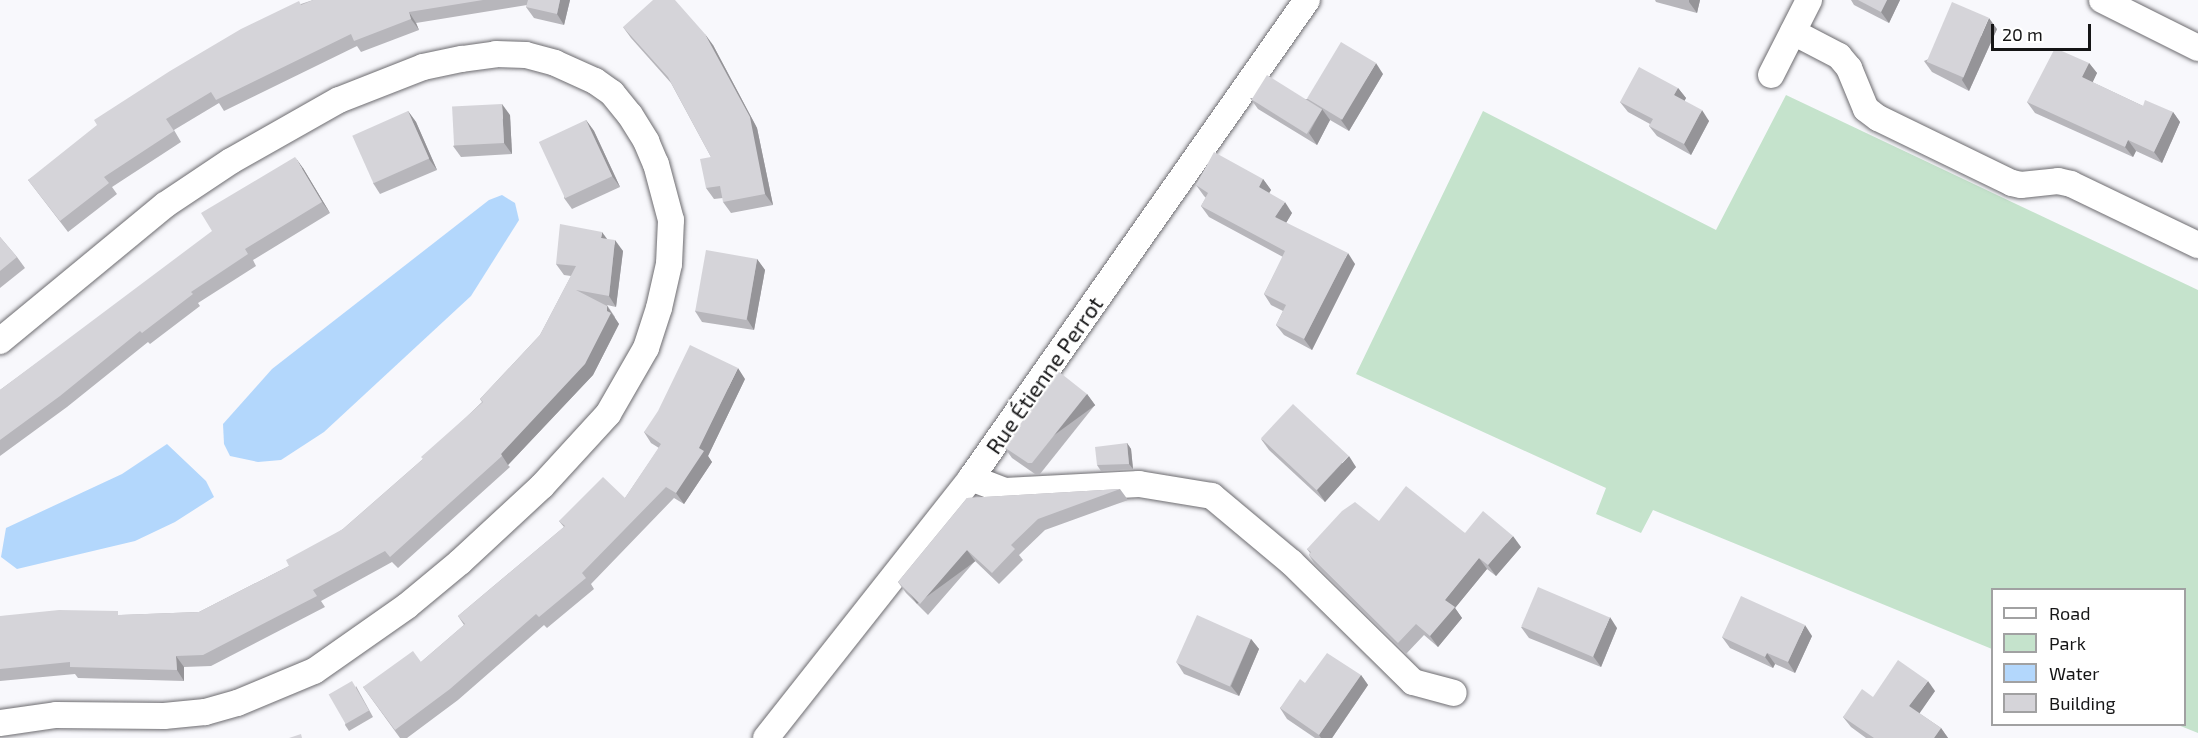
<!DOCTYPE html>
<html>
<head>
<meta charset="utf-8">
<style>
	body { margin:0 }
	#map { position:relative; width:2198px; height:738px; overflow:hidden; background:#f8f8fc; font-family:"Exo 2",sans-serif }
	div>[style] { position:absolute }
	.green>* { inset:0; background:#c5e3cc }
	.water>* { inset:0; background:#b3d7fc }
	.roads { filter:drop-shadow(0 0 2px #6d6c70) drop-shadow(0 0 2px #6d6c70) }
	.street>* { height:26px; margin:-13px; padding:0 13px; transform-origin:13px; border-radius:13px; background:#fff }
	.wall>* { inset:0; background:#b7b6bb }
	.shaded-wall>* { inset:0; background:#959498; transform-origin:0 0 }
	.building>* { inset:0; background:#d5d4d9; transform-origin:0 0 }
	span { translate:-50% -50%; white-space:nowrap; text-align:center; line-height:1.15; -webkit-text-stroke:4.5px #fff; paint-order:stroke }
	.street-label { font-size:22px; color:#151516 }
	.legend { position:absolute; left:1991px; top:588px; width:195px; height:138px; box-sizing:border-box; background:#fff; border:2px solid #a1a1a2; margin:0; padding:8px 10px; list-style:none; font-size:18px; color:#151516 }
	.legend li { display:flex; align-items:center; gap:12px; height:30px }
	.legend b { width:30px; border:2px solid #a1a1a2 }
	.scale { position:absolute; left:1991px; top:24px; width:100px; height:27px; box-sizing:border-box; border:3px solid #151516; border-top:0; padding-left:8px; font-size:18px; line-height:21px; white-space:nowrap; color:#151516; -webkit-text-stroke:4px #fff; paint-order:stroke }
</style>
</head>
<body>
<div id="map">
	<div class="green">
		<div style="clip-path:polygon(1786px 95px,2198px 290px,2198px 733px,2178px 725px,2184px 724px,2184px 590px,1992px 590px,1992px 649px,1653px 510px,1641px 533px,1596px 514px,1606px 488px,1356px 374px,1483px 111px,1716px 230px)"></div>
	</div>
	<div class="water">
		<div style="clip-path:polygon(502px 195px,515px 203px,519px 220px,471px 296px,324px 432px,281px 460px,258px 462px,230px 456px,224px 444px,223px 424px,272px 369px,489px 200px)"></div>
		<div style="clip-path:polygon(167px 444px,206px 481px,214px 497px,175px 522px,135px 541px,17px 569px,1px 557px,6px 528px,122px 474px)"></div>
	</div>
	<div class="roads">
		<div class="street">
			<div style="left:2102px;top:0;width:107px;rotate:26.6deg"></div>
			<div style="left:1793px;top:32px;width:52px;rotate:27.6deg"></div>
			<div style="left:1839px;top:56px;width:16px;rotate:50deg"></div>
			<div style="left:1849px;top:68px;width:44px;rotate:67.5deg"></div>
			<div style="left:1866px;top:109px;width:15px;rotate:37deg"></div>
			<div style="left:1878px;top:118px;width:149px;rotate:25.9deg"></div>
			<div style="left:2012px;top:183px;width:9px;rotate:13deg"></div>
			<div style="left:2021px;top:185px;width:37px;rotate:-6deg"></div>
			<div style="left:2058px;top:181px;width:13px;rotate:13deg"></div>
			<div style="left:2071px;top:184px;width:141px;rotate:25.7deg"></div>
			<div style="left:1771px;top:75px;width:84px;rotate:-63.1deg"></div>
			<div style="left:0;top:341px;width:214px;rotate:-39.5deg"></div>
			<div style="left:165px;top:205px;width:79px;rotate:-33.7deg"></div>
			<div style="left:231px;top:161px;width:124px;rotate:-29.5deg"></div>
			<div style="left:339px;top:100px;width:90px;rotate:-21.4deg"></div>
			<div style="left:423px;top:67px;width:40px;rotate:-12deg"></div>
			<div style="left:462px;top:59px;width:34px;rotate:-8deg"></div>
			<div style="left:496px;top:54px;width:30px;rotate:2deg"></div>
			<div style="left:526px;top:55px;width:30px;rotate:15deg"></div>
			<div style="left:555px;top:63px;width:44px;rotate:24.2deg"></div>
			<div style="left:595px;top:81px;width:21px;rotate:35deg"></div>
			<div style="left:612px;top:93px;width:28px;rotate:51deg"></div>
			<div style="left:630px;top:115px;width:31px;rotate:58deg"></div>
			<div style="left:646px;top:141px;width:25px;rotate:67deg"></div>
			<div style="left:656px;top:164px;width:58px;rotate:75deg"></div>
			<div style="left:671px;top:220px;width:44px;rotate:92.6deg"></div>
			<div style="left:669px;top:264px;width:45px;rotate:102.8deg"></div>
			<div style="left:659px;top:308px;width:42px;rotate:108deg"></div>
			<div style="left:646px;top:348px;width:76px;rotate:119.9deg"></div>
			<div style="left:608px;top:414px;width:98px;rotate:132.5deg"></div>
			<div style="left:542px;top:486px;width:112px;rotate:137.2deg"></div>
			<div style="left:460px;top:562px;width:69px;rotate:140.3deg"></div>
			<div style="left:407px;top:606px;width:113px;rotate:145deg"></div>
			<div style="left:314px;top:671px;width:83px;rotate:157.4deg"></div>
			<div style="left:237px;top:703px;width:33px;rotate:164deg"></div>
			<div style="left:205px;top:712px;width:41px;rotate:174.4deg"></div>
			<div style="left:164px;top:716px;width:108px;rotate:-179.5deg"></div>
			<div style="left:56px;top:715px;width:57px;rotate:171.9deg"></div>
			<div style="left:971px;top:478px;width:36px;rotate:21deg"></div>
			<div style="left:1005px;top:491px;width:134px;rotate:-3deg"></div>
			<div style="left:1139px;top:484px;width:74px;rotate:9.3deg"></div>
			<div style="left:1212px;top:496px;width:103px;rotate:39.9deg"></div>
			<div style="left:1291px;top:562px;width:171px;rotate:44.5deg"></div>
			<div style="left:1413px;top:682px;width:42px;rotate:15deg"></div>
			<div style="left:766px;top:738px;width:331px;rotate:-51.7deg"></div>
			<div style="left:971px;top:478px;width:584px;rotate:-54.9deg"></div>
		</div>
	</div>
	<div class="wall">
		<div style="clip-path:polygon(313px 0,570px 0,564px 25px,534px 18px,526px 7px,527px 5px,416px 23px,419px 30px,361px 52px,357px 46px,224px 111px,219px 103px,174px 130px,181px 142px,112px 187px,117px 194px,68px 232px,28px 180px,301px 4px)"></div>
		<div style="clip-path:polygon(1655px 0,1700px 0,1697px 13px,1656px 2px)"></div>
		<div style="clip-path:polygon(1851px 0,1900px 0,1889px 23px,1854px 5px)"></div>
		<div style="clip-path:polygon(623px 27px,713px 45px,757px 128px,773px 205px,731px 213px,723px 202px,723px 198px,714px 199px,706px 188px,711px 157px,671px 83px,631px 38px)"></div>
		<div style="clip-path:polygon(1997px 29px,1969px 91px,1932px 72px,1924px 61px)"></div>
		<div style="clip-path:polygon(2089px 63px,2097px 73px,2092px 82px,2143px 106px,2173px 112px,2180px 122px,2162px 163px,2136px 151px,2133px 157px,2035px 113px,2027px 102px)"></div>
		<div style="clip-path:polygon(1383px 74px,1349px 131px,1330px 120px,1317px 145px,1258px 109px,1250px 98px,1307px 99px)"></div>
		<div style="clip-path:polygon(1678px 88px,1686px 98px,1684px 101px,1709px 121px,1691px 155px,1657px 136px,1649px 126px,1650px 124px,1628px 112px,1620px 102px)"></div>
		<div style="clip-path:polygon(408px 111px,416px 122px,437px 170px,380px 194px,373px 183px)"></div>
		<div style="clip-path:polygon(510px 115px,512px 154px,461px 157px,453px 146px)"></div>
		<div style="clip-path:polygon(586px 120px,594px 131px,620px 187px,572px 209px,564px 198px)"></div>
		<div style="clip-path:polygon(303px 168px,330px 213px,253px 260px,256px 266px,198px 303px,200px 306px,150px 344px,148px 342px,67px 407px,0 456px,0 390px)"></div>
		<div style="clip-path:polygon(1263px 179px,1271px 190px,1269px 193px,1292px 213px,1286px 223px,1355px 264px,1312px 350px,1284px 335px,1276px 325px,1283px 311px,1271px 305px,1264px 294px,1283px 257px,1209px 217px,1201px 206px,1206px 198px,1204px 196px,1196px 185px)"></div>
		<div style="clip-path:polygon(0 237px,17px 257px,25px 268px,0 288px)"></div>
		<div style="clip-path:polygon(607px 239px,623px 251px,616px 307px,607px 305px,615px 317px,615px 318px,619px 324px,593px 375px,508px 465px,510px 467px,398px 568px,392px 562px,321px 601px,325px 607px,211px 666px,184px 667px,184px 681px,78px 678px,75px 674px,0 681px,0 616px,121px 615px,199px 612px,289px 566px,343px 529px,423px 459px,482px 402px,480px 399px,540px 335px,571px 276px,564px 275px,556px 264px)"></div>
		<div style="clip-path:polygon(757px 259px,765px 270px,754px 330px,702px 322px,695px 311px)"></div>
		<div style="clip-path:polygon(745px 379px,708px 456px,712px 462px,684px 504px,674px 498px,591px 584px,594px 589px,547px 628px,544px 625px,458px 700px,407px 738px,400px 738px,363px 687px,421px 662px,464px 625px,458px 616px,564px 527px,559px 521px,625px 498px,659px 448px,651px 443px,644px 432px)"></div>
		<div style="clip-path:polygon(1087px 394px,1095px 405px,1040px 474px,1035px 474px,1012px 458px,1004px 447px)"></div>
		<div style="clip-path:polygon(1261px 439px,1356px 467px,1325px 502px,1269px 450px)"></div>
		<div style="clip-path:polygon(1127px 443px,1131px 449px,1133px 469px,1101px 471px,1097px 465px)"></div>
		<div style="clip-path:polygon(1120px 489px,1128px 500px,1045px 530px,1019px 555px,1023px 560px,999px 584px,975px 561px,928px 615px,906px 593px,898px 582px,967px 498px)"></div>
		<div style="clip-path:polygon(1379px 521px,1465px 533px,1521px 547px,1496px 576px,1487px 569px,1455px 608px,1462px 618px,1438px 647px,1424px 635px,1406px 654px,1316px 566px,1309px 555px,1310px 553px,1307px 549px)"></div>
		<div style="clip-path:polygon(1521px 627px,1617px 628px,1601px 667px,1529px 638px)"></div>
		<div style="clip-path:polygon(1812px 636px,1795px 673px,1775px 664px,1773px 668px,1730px 648px,1722px 637px)"></div>
		<div style="clip-path:polygon(1251px 639px,1259px 649px,1239px 696px,1184px 674px,1177px 663px)"></div>
		<div style="clip-path:polygon(1361px 675px,1368px 685px,1332px 738px,1315px 738px,1287px 719px,1280px 708px,1305px 683px)"></div>
		<div style="clip-path:polygon(356px 686px,373px 717px,349px 731px,345px 725px)"></div>
		<div style="clip-path:polygon(1935px 691px,1919px 713px,1941px 728px,1948px 738px,1866px 738px,1851px 727px,1843px 717px,1873px 697px)"></div>
	</div>
	<div class="shaded-wall">
		<div style="clip-path:polygon(560px 0,570px 0,564px 25px,557px 14px)"></div>
		<div style="clip-path:polygon(1689px 0,1700px 0,1697px 13px,1689px 2px)"></div>
		<div style="clip-path:polygon(1887px 0,1900px 0,1889px 23px,1881px 12px)"></div>
		<div style="clip-path:polygon(409px 12px,416px 23px,419px 30px,411px 19px)"></div>
		<div style="clip-path:polygon(1989px 18px,1997px 29px,1969px 91px,1962px 80px)"></div>
		<div style="clip-path:polygon(705px 34px,713px 45px,757px 128px,773px 205px,765px 194px)"></div>
		<div style="clip-path:polygon(1376px 63px,1383px 74px,1349px 131px,1341px 120px)"></div>
		<div style="clip-path:polygon(2089px 63px,2097px 73px,2090px 88px,2082px 77px)"></div>
		<div style="clip-path:polygon(1678px 88px,1686px 98px,1682px 106px,1674px 95px)"></div>
		<div style="clip-path:polygon(502px 104px,510px 115px,512px 154px,504px 143px)"></div>
		<div style="clip-path:polygon(1322px 109px,1330px 120px,1317px 145px,1309px 133px)"></div>
		<div style="clip-path:polygon(1702px 110px,1709px 121px,1691px 155px,1684px 144px)"></div>
		<div style="clip-path:polygon(408px 111px,416px 122px,437px 170px,429px 159px)"></div>
		<div style="clip-path:polygon(2173px 112px,2180px 122px,2162px 163px,2154px 152px)"></div>
		<div style="clip-path:polygon(586px 120px,594px 131px,620px 187px,612px 176px)"></div>
		<div style="clip-path:polygon(2128px 140px,2136px 151px,2133px 157px,2125px 147px)"></div>
		<div style="clip-path:polygon(295px 157px,303px 168px,330px 213px,322px 202px)"></div>
		<div style="clip-path:polygon(1263px 179px,1271px 190px,1266px 198px,1259px 187px)"></div>
		<div style="clip-path:polygon(1285px 202px,1292px 213px,1283px 228px,1275px 217px)"></div>
		<div style="clip-path:polygon(602px 232px,610px 243px,601px 238px)"></div>
		<div style="clip-path:polygon(615px 240px,623px 251px,616px 307px,609px 296px)"></div>
		<div style="clip-path:polygon(1348px 253px,1355px 264px,1312px 350px,1304px 339px)"></div>
		<div style="clip-path:polygon(757px 259px,765px 270px,754px 330px,747px 319px)"></div>
		<div style="clip-path:polygon(607px 306px,619px 324px,593px 375px,508px 465px,501px 454px,607px 311px)"></div>
		<div style="clip-path:polygon(738px 368px,745px 379px,708px 456px,712px 462px,684px 504px,676px 493px)"></div>
		<div style="left:1087px;top:394px;width:14px;height:88px;rotate:54deg"></div>
		<div style="clip-path:polygon(1127px 443px,1131px 449px,1133px 469px,1129px 464px)"></div>
		<div style="clip-path:polygon(1349px 456px,1356px 467px,1325px 502px,1317px 490px)"></div>
		<div style="clip-path:polygon(1513px 536px,1521px 547px,1496px 576px,1488px 565px)"></div>
		<div style="left:967px;top:550px;width:14px;height:72px;rotate:54deg"></div>
		<div style="clip-path:polygon(1479px 558px,1487px 569px,1455px 608px,1462px 618px,1438px 647px,1430px 636px,1445px 600px)"></div>
		<div style="clip-path:polygon(1610px 617px,1617px 628px,1601px 667px,1593px 656px)"></div>
		<div style="clip-path:polygon(1805px 625px,1812px 636px,1795px 673px,1788px 662px)"></div>
		<div style="clip-path:polygon(1251px 639px,1259px 649px,1239px 696px,1231px 686px)"></div>
		<div style="clip-path:polygon(1767px 653px,1775px 664px,1773px 668px,1765px 657px)"></div>
		<div style="clip-path:polygon(176px 656px,184px 667px,184px 681px,177px 670px)"></div>
		<div style="clip-path:polygon(1361px 675px,1368px 685px,1332px 738px,1321px 738px,1319px 735px)"></div>
		<div style="clip-path:polygon(1928px 681px,1935px 691px,1917px 717px,1909px 706px)"></div>
		<div style="clip-path:polygon(1941px 728px,1948px 738px,1934px 738px)"></div>
	</div>
	<div class="building">
		<div style="clip-path:polygon(313px 0,483px 0,409px 12px,411px 19px,354px 41px,351px 34px,216px 100px,211px 92px,166px 119px,174px 131px,104px 177px,109px 183px,60px 221px,28px 180px,97px 125px,94px 120px,170px 71px,241px 29px,299px 1px,301px 5px)"></div>
		<div style="clip-path:polygon(528px 0,560px 0,557px 14px,526px 7px)"></div>
		<div style="clip-path:polygon(653px 0,675px 0,705px 34px,750px 117px,765px 194px,723px 202px,720px 186px,706px 188px,700px 159px,711px 157px,668px 77px,623px 27px)"></div>
		<div style="clip-path:polygon(1858px 0,1887px 0,1881px 12px)"></div>
		<div style="left:1952px;top:2px;width:40px;height:65px;rotate:23deg"></div>
		<div style="left:1341px;top:42px;width:41px;height:66px;rotate:31deg"></div>
		<div style="clip-path:polygon(2055px 48px,2089px 63px,2082px 77px,2143px 106px,2145px 100px,2173px 112px,2154px 152px,2128px 140px,2125px 147px,2027px 102px)"></div>
		<div style="clip-path:polygon(1639px 67px,1678px 88px,1674px 95px,1702px 110px,1684px 144px,1649px 126px,1653px 119px,1620px 102px)"></div>
		<div style="left:1267px;top:75px;width:65px;height:29px;rotate:32deg"></div>
		<div style="left:502px;top:104px;width:39px;height:50px;rotate:87deg"></div>
		<div style="left:408px;top:111px;width:52px;height:61px;rotate:66deg"></div>
		<div style="left:586px;top:120px;width:62px;height:52px;rotate:65deg"></div>
		<div style="clip-path:polygon(1214px 152px,1263px 179px,1259px 187px,1285px 202px,1275px 217px,1348px 253px,1304px 339px,1276px 325px,1286px 305px,1264px 294px,1285px 251px,1201px 206px,1208px 193px,1196px 185px)"></div>
		<div style="clip-path:polygon(295px 157px,322px 202px,245px 249px,248px 254px,191px 292px,193px 294px,142px 333px,140px 331px,60px 396px,0 440px,0 390px,212px 231px,201px 213px)"></div>
		<div style="clip-path:polygon(560px 224px,602px 232px,601px 238px,615px 240px,609px 296px,576px 290px,607px 306px,607px 311px,611px 313px,585px 364px,501px 454px,502px 456px,390px 557px,385px 551px,313px 590px,317px 596px,203px 655px,176px 656px,177px 670px,70px 667px,70px 662px,0 669px,0 616px,59px 610px,118px 611px,118px 615px,199px 612px,289px 566px,286px 560px,343px 529px,423px 459px,421px 457px,483px 402px,480px 399px,540px 335px,576px 266px,556px 264px)"></div>
		<div style="clip-path:polygon(0 237px,17px 257px,0 271px)"></div>
		<div style="left:706px;top:250px;width:52px;height:62px;rotate:10deg"></div>
		<div style="clip-path:polygon(690px 345px,738px 368px,699px 448px,704px 451px,676px 493px,666px 487px,582px 573px,586px 578px,539px 617px,536px 614px,450px 689px,395px 730px,363px 687px,413px 651px,421px 662px,465px 624px,458px 616px,565px 526px,559px 521px,603px 477px,625px 498px,661px 444px,644px 432px,658px 411px)"></div>
		<div style="clip-path:polygon(1058px 371px,1087px 394px,1032px 463px,1028px 463px,1004px 447px)"></div>
		<div style="left:1293px;top:404px;width:76px;height:47px;rotate:43deg"></div>
		<div style="clip-path:polygon(1127px 443px,1129px 464px,1097px 465px,1095px 447px)"></div>
		<div style="clip-path:polygon(1406px 486px,1465px 533px,1483px 511px,1513px 536px,1488px 565px,1479px 558px,1445px 600px,1455px 607px,1430px 636px,1416px 624px,1398px 643px,1309px 555px,1311px 552px,1307px 549px,1342px 511px,1355px 502px,1379px 521px)"></div>
		<div style="clip-path:polygon(1120px 489px,1038px 519px,1011px 545px,1015px 549px,992px 573px,967px 550px,920px 604px,898px 582px,967px 498px)"></div>
		<div style="left:1538px;top:587px;width:78px;height:43px;rotate:23deg"></div>
		<div style="clip-path:polygon(1741px 596px,1805px 625px,1788px 662px,1767px 653px,1765px 657px,1722px 637px)"></div>
		<div style="left:1197px;top:615px;width:59px;height:52px;rotate:24deg"></div>
		<div style="clip-path:polygon(1327px 653px,1361px 675px,1319px 735px,1280px 708px,1300px 679px,1305px 683px)"></div>
		<div style="clip-path:polygon(1898px 660px,1928px 681px,1909px 706px,1941px 728px,1934px 738px,1874px 738px,1843px 717px,1862px 689px,1873px 697px)"></div>
		<div style="left:352px;top:681px;width:34px;height:27px;rotate:60deg"></div>
		<div style="clip-path:polygon(301px 734px,302px 738px,289px 738px)"></div>
	</div>
	<div class="street-label">
		<span style="left:1044px;top:375px;rotate:-55deg">Rue Étienne Perrot</span>
	</div>
	<ul class="legend">
	<li><b style="height:8px;background:#fff"></b>Road</li>
	<li><b style="height:16px;background:#c5e3cc"></b>Park</li>
	<li><b style="height:16px;background:#b3d7fc"></b>Water</li>
	<li><b style="height:16px;background:#d5d4d9"></b>Building</li>
	</ul>
	<div class="scale">20 m</div>
</div>
</body>
</html>
